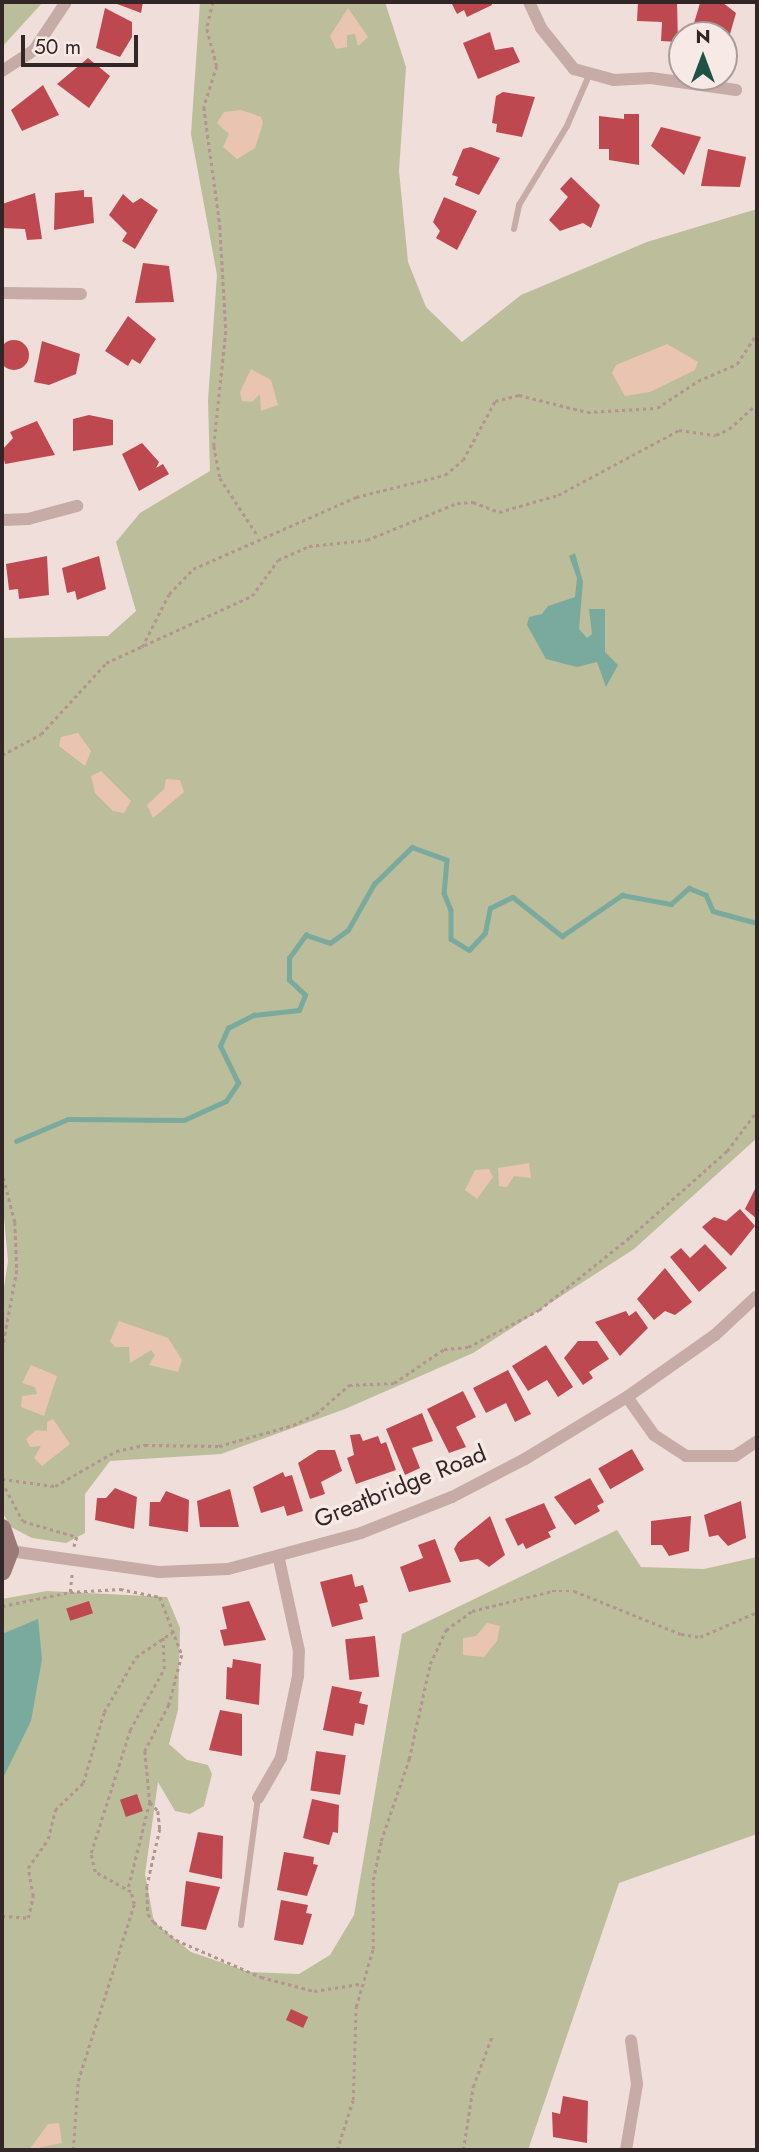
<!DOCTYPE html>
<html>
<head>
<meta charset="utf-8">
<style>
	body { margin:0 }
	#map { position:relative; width:759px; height:2152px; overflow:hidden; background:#efded9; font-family:Jost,sans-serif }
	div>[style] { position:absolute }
	.green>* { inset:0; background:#bcbd9a }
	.sand>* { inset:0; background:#e9c5b1 }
	.water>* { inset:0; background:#7aaa9d }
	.stream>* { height:4.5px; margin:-2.25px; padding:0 2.25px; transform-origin:2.25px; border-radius:2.25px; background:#7aaa9d }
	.building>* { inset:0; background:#be4850; transform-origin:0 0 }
	.round { border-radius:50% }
	.path>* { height:2.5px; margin-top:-1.25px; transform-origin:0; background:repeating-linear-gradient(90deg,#b29490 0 3.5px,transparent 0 7px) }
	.lane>* { height:6px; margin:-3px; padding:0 3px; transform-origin:3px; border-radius:3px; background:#c6aba6 }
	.street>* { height:12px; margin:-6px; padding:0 6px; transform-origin:6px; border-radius:6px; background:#c6aba6 }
	.secondary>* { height:18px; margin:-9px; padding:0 9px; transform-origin:9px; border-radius:9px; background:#997a78 }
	span { translate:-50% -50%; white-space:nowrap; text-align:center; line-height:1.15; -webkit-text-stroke:7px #f7e9e5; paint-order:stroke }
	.street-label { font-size:24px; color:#332626 }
	.frame { position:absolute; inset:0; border:4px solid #332626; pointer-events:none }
	.north { position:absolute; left:668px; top:21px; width:70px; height:70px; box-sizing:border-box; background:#f7e9e5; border:2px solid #a99b99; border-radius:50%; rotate:0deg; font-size:19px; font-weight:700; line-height:28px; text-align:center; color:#332626 }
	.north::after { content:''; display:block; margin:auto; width:24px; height:32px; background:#1f5145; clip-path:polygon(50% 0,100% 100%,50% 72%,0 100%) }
	.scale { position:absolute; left:21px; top:35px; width:117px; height:32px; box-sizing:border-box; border:4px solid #332626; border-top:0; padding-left:9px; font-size:21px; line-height:24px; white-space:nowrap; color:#332626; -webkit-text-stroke:5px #f7e9e5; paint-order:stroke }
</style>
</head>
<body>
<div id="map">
	<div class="green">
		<div style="clip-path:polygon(2px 2px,43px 2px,2px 47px)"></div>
		<div style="clip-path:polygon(200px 2px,385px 2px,406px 67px,399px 171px,408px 262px,426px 307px,462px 342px,521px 295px,647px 242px,757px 209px,757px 1138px,634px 1249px,473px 1353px,345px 1409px,221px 1454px,110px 1461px,85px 1494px,85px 1533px,66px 1543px,32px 1538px,11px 1527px,2px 1512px,2px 1301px,8px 1261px,2px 1196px,2px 638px,108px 636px,136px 611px,116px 542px,140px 513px,210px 471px,208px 400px,217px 275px,191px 134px)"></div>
		<div style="clip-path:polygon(617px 1530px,641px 1567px,704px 1569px,757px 1557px,757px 1834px,619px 1883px,528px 2150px,2px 2150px,2px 1599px,47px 1591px,167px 1597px,180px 1628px,178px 1710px,169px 1744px,187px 1760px,208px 1765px,212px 1774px,204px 1806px,190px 1814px,175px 1811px,158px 1782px,145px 1874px,154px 1922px,191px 1952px,249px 1972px,299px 1974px,330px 1955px,354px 1915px,402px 1634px)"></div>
	</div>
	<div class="sand">
		<div style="clip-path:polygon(348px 8px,368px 37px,358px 46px,355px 34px,347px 35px,347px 47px,336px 49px,330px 36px)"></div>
		<div style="clip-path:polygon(241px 110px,261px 117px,263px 123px,255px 148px,237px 159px,223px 147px,229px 134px,217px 123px,224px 112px)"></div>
		<div style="clip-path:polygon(667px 344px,698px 362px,695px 370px,650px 392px,625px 396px,612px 373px,616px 365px)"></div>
		<div style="clip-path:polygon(251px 369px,271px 380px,278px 405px,261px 411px,260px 394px,252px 402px,242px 401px,240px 392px)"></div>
		<div style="clip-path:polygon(78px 733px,91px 751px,85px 766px,59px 746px,61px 737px)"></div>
		<div style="clip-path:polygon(101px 771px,131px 801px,124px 813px,113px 811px,95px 793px,91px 776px)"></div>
		<div style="clip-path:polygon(166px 779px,180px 780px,184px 792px,153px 818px,147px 805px,164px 789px)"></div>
		<div style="clip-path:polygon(529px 1163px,531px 1178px,514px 1176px,507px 1187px,499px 1186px,498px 1168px)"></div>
		<div style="clip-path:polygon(475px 1170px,489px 1169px,493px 1177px,477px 1199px,465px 1190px)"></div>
		<div style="clip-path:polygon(119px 1321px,168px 1338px,182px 1360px,178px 1372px,149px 1365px,155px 1355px,151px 1350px,130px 1363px,129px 1347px,115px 1347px,110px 1341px)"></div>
		<div style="clip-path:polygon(31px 1365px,57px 1376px,44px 1416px,21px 1407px,22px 1396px,37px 1394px,35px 1387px,22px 1383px)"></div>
		<div style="clip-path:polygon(53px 1419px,70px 1444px,42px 1466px,34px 1458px,41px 1446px,30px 1447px,26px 1439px,36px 1430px,47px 1431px,47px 1422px)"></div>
		<div style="clip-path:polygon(487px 1623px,500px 1626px,497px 1641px,484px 1657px,463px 1655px,463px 1638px,476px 1636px)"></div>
		<div style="clip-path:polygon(59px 2123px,62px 2143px,29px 2150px,48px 2124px)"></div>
	</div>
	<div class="water">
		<div style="clip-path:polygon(575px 553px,583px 582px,579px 629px,587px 638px,592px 634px,589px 609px,605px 609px,605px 652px,618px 665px,606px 687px,597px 662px,577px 667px,546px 659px,527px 625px,529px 617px,542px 614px,548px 606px,575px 597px,577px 578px,569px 556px)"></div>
		<div style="clip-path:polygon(38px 1619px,42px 1659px,31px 1721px,2px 1780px,2px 1634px)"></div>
	</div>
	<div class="stream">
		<div style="left:16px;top:1141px;width:56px;rotate:-22.9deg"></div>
		<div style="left:68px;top:1119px;width:116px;rotate:0.5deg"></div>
		<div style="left:184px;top:1120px;width:46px;rotate:-24.3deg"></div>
		<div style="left:226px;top:1101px;width:22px;rotate:-56deg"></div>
		<div style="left:238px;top:1083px;width:41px;rotate:-115.9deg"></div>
		<div style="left:220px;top:1046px;width:20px;rotate:-66deg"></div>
		<div style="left:228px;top:1028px;width:29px;rotate:-27deg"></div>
		<div style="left:254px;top:1015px;width:45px;rotate:-6.3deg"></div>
		<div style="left:299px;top:1010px;width:16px;rotate:-68deg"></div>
		<div style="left:305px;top:995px;width:22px;rotate:-137deg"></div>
		<div style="left:289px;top:980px;width:22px;rotate:-90deg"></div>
		<div style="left:289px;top:958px;width:29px;rotate:-54deg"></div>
		<div style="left:306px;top:935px;width:25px;rotate:18deg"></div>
		<div style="left:330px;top:943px;width:22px;rotate:-36deg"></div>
		<div style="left:348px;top:930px;width:53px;rotate:-60.5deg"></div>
		<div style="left:374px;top:884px;width:53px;rotate:-44.2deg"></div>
		<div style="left:412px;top:847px;width:37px;rotate:20deg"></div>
		<div style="left:447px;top:860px;width:33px;rotate:95deg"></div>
		<div style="left:444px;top:893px;width:18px;rotate:68deg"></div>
		<div style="left:451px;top:910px;width:29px;rotate:90deg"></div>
		<div style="left:451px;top:939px;width:21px;rotate:31deg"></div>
		<div style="left:469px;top:950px;width:23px;rotate:-47deg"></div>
		<div style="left:485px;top:933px;width:25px;rotate:-79deg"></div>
		<div style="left:490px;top:908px;width:25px;rotate:-26deg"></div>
		<div style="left:513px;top:897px;width:63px;rotate:38.5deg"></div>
		<div style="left:562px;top:936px;width:73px;rotate:-34.3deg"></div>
		<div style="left:622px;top:895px;width:50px;rotate:10.4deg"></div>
		<div style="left:671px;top:904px;width:24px;rotate:-42deg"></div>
		<div style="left:689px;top:888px;width:18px;rotate:22deg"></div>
		<div style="left:706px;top:895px;width:17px;rotate:66deg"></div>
		<div style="left:713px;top:911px;width:46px;rotate:15.3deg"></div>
	</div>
	<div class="building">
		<div style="clip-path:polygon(112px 2px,143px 2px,141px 13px)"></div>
		<div style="clip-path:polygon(451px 2px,491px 2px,492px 5px,467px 17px,464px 10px,457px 14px)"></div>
		<div style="clip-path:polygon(638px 2px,677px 2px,678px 42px,661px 41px,662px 22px,637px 21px)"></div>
		<div style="clip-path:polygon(722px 2px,736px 13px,728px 41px,724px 35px,692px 30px,700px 3px)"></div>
		<div style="clip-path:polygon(105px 8px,132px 22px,132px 37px,120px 57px,96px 48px)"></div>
		<div style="clip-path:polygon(490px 32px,495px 50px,513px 47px,520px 62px,478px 79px,463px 43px)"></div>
		<div style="clip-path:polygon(88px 58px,110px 76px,89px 108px,57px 84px)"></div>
		<div style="clip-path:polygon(43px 85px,59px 115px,22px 131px,11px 110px)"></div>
		<div style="clip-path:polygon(503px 92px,535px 97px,522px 137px,496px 132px,497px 124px,492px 123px,496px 96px)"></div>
		<div style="clip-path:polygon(624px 114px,639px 114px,639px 165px,609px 160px,609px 149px,599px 149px,599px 116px,624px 119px)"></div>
		<div style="clip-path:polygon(661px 127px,701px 137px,684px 175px,651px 146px)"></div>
		<div style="clip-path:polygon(471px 147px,500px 158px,479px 195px,455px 185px,458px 177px,452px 175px,463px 149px)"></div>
		<div style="clip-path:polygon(708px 149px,746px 157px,740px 187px,701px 186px)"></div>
		<div style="clip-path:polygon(571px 177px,600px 205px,591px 228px,583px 223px,560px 231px,549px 220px,568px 197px,560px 189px)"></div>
		<div style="clip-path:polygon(84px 190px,84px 197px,92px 197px,94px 223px,54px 230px,55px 193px)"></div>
		<div style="clip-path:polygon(35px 193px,42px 239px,27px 240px,25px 229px,2px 228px,2px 204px)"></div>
		<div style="clip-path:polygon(123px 194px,133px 203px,141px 198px,158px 210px,135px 249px,122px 241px,127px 233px,109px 215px)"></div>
		<div style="clip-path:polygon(444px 197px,477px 211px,457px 250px,436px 238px,440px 231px,433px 222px)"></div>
		<div style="clip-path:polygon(143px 263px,169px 266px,174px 302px,135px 303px)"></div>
		<div style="clip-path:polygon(128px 316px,156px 339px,140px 364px,132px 359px,128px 366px,105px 351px)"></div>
		<div class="round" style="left:-1px;top:340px;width:30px;height:30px"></div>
		<div style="clip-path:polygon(42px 341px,80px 354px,76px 374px,49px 385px,34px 382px)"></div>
		<div style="clip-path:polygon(89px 415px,113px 420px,113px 445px,73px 451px,73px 419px)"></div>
		<div style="clip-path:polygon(37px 421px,55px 455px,5px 464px,2px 450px,13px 438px,10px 432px)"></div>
		<div style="clip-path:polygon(142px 443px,159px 462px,156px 468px,163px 464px,169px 474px,139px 491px,122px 454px)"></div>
		<div style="clip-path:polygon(47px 556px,49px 595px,19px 599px,18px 589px,9px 590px,6px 564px)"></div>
		<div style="clip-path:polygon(99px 556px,106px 589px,77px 600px,75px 591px,67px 593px,62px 568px)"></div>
		<div style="clip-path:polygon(757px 1185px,757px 1219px,745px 1209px)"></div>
		<div style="clip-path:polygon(740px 1209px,755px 1226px,731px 1256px,702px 1227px,714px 1217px,726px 1221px)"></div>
		<div style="clip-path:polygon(705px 1244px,727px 1268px,699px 1292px,670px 1257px,681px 1248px,690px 1258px)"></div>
		<div style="clip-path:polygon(665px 1268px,692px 1302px,675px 1315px,665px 1311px,654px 1320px,637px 1299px)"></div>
		<div style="clip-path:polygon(626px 1311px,629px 1316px,636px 1311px,648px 1328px,620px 1356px,595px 1322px)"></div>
		<div style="clip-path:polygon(578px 1341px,597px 1341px,609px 1359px,589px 1372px,593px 1378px,583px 1385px,564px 1358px)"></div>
		<div style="clip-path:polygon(546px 1345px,573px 1387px,558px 1397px,547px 1380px,528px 1391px,512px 1366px)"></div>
		<div style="clip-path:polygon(508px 1370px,531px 1414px,515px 1422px,506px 1403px,486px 1413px,473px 1388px)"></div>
		<div style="clip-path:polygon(463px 1391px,476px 1417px,456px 1427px,466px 1447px,449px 1453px,427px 1409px)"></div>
		<div style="clip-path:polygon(422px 1413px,433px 1441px,412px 1448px,420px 1468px,405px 1475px,386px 1429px)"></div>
		<div style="clip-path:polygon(360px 1434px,363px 1441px,378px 1436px,381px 1444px,386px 1442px,396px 1470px,356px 1484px,347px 1458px,354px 1455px,350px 1435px)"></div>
		<div style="left:632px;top:1449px;width:24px;height:39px;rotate:60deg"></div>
		<div style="clip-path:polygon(318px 1450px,335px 1450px,342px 1471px,321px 1482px,325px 1494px,310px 1499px,298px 1463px)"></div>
		<div style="clip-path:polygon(283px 1472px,285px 1477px,292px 1475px,303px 1511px,287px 1516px,284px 1506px,261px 1513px,253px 1487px)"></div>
		<div style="clip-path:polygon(590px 1478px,604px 1502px,597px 1506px,600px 1511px,575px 1525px,554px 1497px)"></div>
		<div style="clip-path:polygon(115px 1488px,137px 1497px,134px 1529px,95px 1520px,97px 1498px,106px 1498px)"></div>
		<div style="clip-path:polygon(230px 1489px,239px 1527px,200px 1527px,197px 1501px)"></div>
		<div style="clip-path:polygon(166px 1491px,189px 1500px,188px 1532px,149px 1526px,150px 1502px,160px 1502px)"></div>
		<div style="clip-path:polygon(741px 1501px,746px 1538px,728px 1546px,718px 1535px,709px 1537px,704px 1515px)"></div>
		<div style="clip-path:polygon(544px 1503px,556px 1528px,548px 1532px,551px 1537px,526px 1549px,523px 1543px,518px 1546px,505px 1519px)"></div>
		<div style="clip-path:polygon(490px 1516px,505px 1555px,489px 1567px,478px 1559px,460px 1562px,454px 1549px,458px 1542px)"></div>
		<div style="clip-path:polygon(691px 1516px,689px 1551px,669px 1556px,662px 1545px,651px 1545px,651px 1521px)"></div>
		<div style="clip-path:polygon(435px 1539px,451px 1582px,409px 1592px,400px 1567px,423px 1558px,418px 1545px)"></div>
		<div style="clip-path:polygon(352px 1574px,355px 1587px,363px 1585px,368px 1602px,359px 1604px,363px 1619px,332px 1627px,320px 1582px)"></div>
		<div style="left:89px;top:1601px;width:13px;height:24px;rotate:72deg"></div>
		<div style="clip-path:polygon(249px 1601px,266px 1640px,224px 1646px,220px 1630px,227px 1629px,222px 1607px)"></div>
		<div style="left:375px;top:1636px;width:41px;height:30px;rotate:84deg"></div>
		<div style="clip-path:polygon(233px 1659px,261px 1664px,259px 1705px,226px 1699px,227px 1667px,232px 1668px)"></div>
		<div style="clip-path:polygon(332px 1686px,362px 1692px,359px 1703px,368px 1705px,364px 1725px,355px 1723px,353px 1736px,323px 1730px)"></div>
		<div style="clip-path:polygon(220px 1710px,242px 1714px,242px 1756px,209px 1750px)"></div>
		<div style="left:316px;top:1751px;width:30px;height:40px;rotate:8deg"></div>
		<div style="left:137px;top:1794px;width:18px;height:18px;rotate:71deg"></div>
		<div style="clip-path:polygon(312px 1799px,339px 1805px,338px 1833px,333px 1832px,329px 1845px,303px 1838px)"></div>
		<div style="clip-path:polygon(198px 1832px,223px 1836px,222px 1879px,189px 1872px)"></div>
		<div style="clip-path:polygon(284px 1852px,314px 1857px,313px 1864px,318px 1865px,307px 1896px,277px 1890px)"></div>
		<div style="clip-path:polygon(186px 1881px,220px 1887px,206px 1930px,181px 1926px)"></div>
		<div style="clip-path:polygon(281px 1900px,308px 1905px,306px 1913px,312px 1914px,303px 1945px,274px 1940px)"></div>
		<div style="left:291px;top:2009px;width:19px;height:12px;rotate:25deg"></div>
		<div style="clip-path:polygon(563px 2096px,588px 2101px,587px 2143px,553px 2137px,552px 2112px,560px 2114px)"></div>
	</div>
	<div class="path">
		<div style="left:213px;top:2px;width:28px;rotate:103deg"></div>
		<div style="left:207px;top:29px;width:38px;rotate:75deg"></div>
		<div style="left:217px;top:66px;width:43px;rotate:107.6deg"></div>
		<div style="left:204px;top:107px;width:120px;rotate:82.3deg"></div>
		<div style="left:220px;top:226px;width:105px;rotate:86.7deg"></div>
		<div style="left:226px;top:331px;width:116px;rotate:96deg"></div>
		<div style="left:214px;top:446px;width:33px;rotate:79deg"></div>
		<div style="left:220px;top:478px;width:69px;rotate:56.8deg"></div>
		<div style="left:142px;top:647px;width:59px;rotate:-63deg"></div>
		<div style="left:169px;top:594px;width:35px;rotate:-46deg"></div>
		<div style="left:193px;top:569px;width:178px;rotate:-23.8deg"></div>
		<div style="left:356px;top:497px;width:92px;rotate:-13.9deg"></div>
		<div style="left:445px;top:475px;width:23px;rotate:-40deg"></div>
		<div style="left:463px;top:460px;width:67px;rotate:-61.5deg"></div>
		<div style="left:495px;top:401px;width:25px;rotate:-14deg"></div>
		<div style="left:519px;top:395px;width:70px;rotate:14deg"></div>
		<div style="left:587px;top:412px;width:70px;rotate:-3.3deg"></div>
		<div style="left:657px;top:408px;width:49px;rotate:-33.4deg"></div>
		<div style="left:698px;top:381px;width:43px;rotate:-23.6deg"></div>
		<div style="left:737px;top:364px;width:37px;rotate:-57deg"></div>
		<div style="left:2px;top:755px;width:44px;rotate:-28.3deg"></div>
		<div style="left:41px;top:734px;width:96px;rotate:-47.5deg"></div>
		<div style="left:106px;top:663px;width:161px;rotate:-24.7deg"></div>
		<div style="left:252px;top:596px;width:44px;rotate:-54.2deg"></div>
		<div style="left:278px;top:560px;width:34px;rotate:-24deg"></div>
		<div style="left:309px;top:546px;width:58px;rotate:-5.9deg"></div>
		<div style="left:367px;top:540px;width:97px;rotate:-22.3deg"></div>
		<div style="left:457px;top:503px;width:16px;rotate:-4deg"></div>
		<div style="left:473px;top:502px;width:28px;rotate:21deg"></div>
		<div style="left:499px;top:512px;width:61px;rotate:-16.1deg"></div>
		<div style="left:558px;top:495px;width:137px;rotate:-28.2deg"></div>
		<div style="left:679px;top:430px;width:37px;rotate:8deg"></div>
		<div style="left:716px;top:435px;width:14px;rotate:-25deg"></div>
		<div style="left:729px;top:429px;width:38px;rotate:-42deg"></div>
		<div style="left:2px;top:1171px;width:53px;rotate:75.7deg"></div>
		<div style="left:15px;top:1222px;width:48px;rotate:87.6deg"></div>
		<div style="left:17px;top:1270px;width:83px;rotate:100.4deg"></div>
		<div style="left:2px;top:1479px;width:53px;rotate:7.5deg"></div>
		<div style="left:55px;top:1486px;width:70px;rotate:-29.8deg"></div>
		<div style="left:116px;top:1451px;width:30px;rotate:-12deg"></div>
		<div style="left:145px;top:1445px;width:74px;rotate:0.8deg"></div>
		<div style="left:219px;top:1446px;width:77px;rotate:-15.8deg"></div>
		<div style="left:293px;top:1425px;width:25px;rotate:-26deg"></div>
		<div style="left:316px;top:1414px;width:44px;rotate:-41.3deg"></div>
		<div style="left:349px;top:1385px;width:45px;rotate:-2.5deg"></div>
		<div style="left:394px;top:1383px;width:60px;rotate:-34.2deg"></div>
		<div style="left:444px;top:1349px;width:24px;rotate:-5deg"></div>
		<div style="left:468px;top:1347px;width:80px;rotate:-27.5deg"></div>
		<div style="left:539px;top:1310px;width:117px;rotate:-38.7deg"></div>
		<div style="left:630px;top:1237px;width:130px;rotate:-41.6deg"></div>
		<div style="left:727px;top:1151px;width:50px;rotate:-53.1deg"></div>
		<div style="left:2px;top:1482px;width:44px;rotate:61.7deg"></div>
		<div style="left:23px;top:1521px;width:56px;rotate:16.5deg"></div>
		<div style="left:77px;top:1537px;width:10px;rotate:107deg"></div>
		<div style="left:70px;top:1592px;width:50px;rotate:-3.4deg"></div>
		<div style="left:120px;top:1589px;width:41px;rotate:11.3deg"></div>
		<div style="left:160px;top:1597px;width:62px;rotate:69.2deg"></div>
		<div style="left:182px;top:1655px;width:52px;rotate:104.6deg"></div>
		<div style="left:169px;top:1705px;width:52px;rotate:117.6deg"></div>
		<div style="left:145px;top:1751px;width:51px;rotate:84.4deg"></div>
		<div style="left:150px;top:1802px;width:91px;rotate:104deg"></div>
		<div style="left:2px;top:1606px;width:69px;rotate:-11.6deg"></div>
		<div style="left:70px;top:1592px;width:18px;rotate:-84deg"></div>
		<div style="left:150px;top:1802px;width:12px;rotate:48deg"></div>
		<div style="left:158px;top:1811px;width:18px;rotate:84deg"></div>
		<div style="left:160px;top:1829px;width:58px;rotate:102.8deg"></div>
		<div style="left:147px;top:1886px;width:28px;rotate:88deg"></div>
		<div style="left:148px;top:1914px;width:10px;rotate:53deg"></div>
		<div style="left:154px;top:1922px;width:28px;rotate:39deg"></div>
		<div style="left:176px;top:1940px;width:93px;rotate:23.5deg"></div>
		<div style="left:261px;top:1977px;width:55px;rotate:14.8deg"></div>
		<div style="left:314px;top:1991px;width:46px;rotate:-8.8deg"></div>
		<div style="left:2px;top:1916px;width:26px;rotate:4deg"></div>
		<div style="left:28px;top:1918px;width:23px;rotate:-77deg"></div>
		<div style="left:33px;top:1896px;width:28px;rotate:-100deg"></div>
		<div style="left:28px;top:1868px;width:35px;rotate:-55deg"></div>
		<div style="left:48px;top:1839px;width:30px;rotate:-76deg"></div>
		<div style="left:55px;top:1810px;width:39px;rotate:-44deg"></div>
		<div style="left:83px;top:1783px;width:74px;rotate:-73.5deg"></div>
		<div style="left:104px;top:1712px;width:64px;rotate:-59.8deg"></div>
		<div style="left:136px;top:1657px;width:46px;rotate:-34.4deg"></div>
		<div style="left:73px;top:2150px;width:69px;rotate:-85.9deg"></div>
		<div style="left:78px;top:2081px;width:186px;rotate:-72.4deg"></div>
		<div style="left:134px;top:1904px;width:12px;rotate:-104deg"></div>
		<div style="left:131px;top:1892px;width:41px;rotate:-150.9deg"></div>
		<div style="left:95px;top:1872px;width:19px;rotate:-102deg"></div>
		<div style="left:91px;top:1853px;width:129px;rotate:-72.4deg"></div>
		<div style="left:130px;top:1730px;width:70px;rotate:-60.9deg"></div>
		<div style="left:164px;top:1669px;width:32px;rotate:-92deg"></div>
		<div style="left:337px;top:2150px;width:52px;rotate:-72.3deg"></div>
		<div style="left:353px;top:2100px;width:93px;rotate:-88.2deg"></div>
		<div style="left:356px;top:2007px;width:60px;rotate:-73.7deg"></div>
		<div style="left:373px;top:1949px;width:69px;rotate:-90deg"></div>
		<div style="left:373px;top:1880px;width:40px;rotate:-78deg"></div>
		<div style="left:381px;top:1841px;width:87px;rotate:-71.1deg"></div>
		<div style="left:409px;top:1759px;width:97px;rotate:-77.5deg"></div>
		<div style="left:430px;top:1664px;width:38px;rotate:-65deg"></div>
		<div style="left:446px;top:1630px;width:32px;rotate:-36deg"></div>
		<div style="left:472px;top:1611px;width:82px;rotate:-14deg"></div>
		<div style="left:552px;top:1591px;width:22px"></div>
		<div style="left:574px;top:1591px;width:115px;rotate:21.9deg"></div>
		<div style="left:681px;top:1634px;width:19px;rotate:9deg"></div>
		<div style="left:700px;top:1637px;width:62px;rotate:-23.7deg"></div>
		<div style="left:463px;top:2150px;width:64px;rotate:-81deg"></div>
		<div style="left:473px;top:2087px;width:54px;rotate:-69.6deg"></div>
	</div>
	<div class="lane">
		<div style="left:514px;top:229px;width:25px;rotate:-78deg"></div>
		<div style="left:519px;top:205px;width:92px;rotate:-58.7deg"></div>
		<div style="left:567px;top:126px;width:58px;rotate:-66.5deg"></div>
		<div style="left:241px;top:1925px;width:128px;rotate:-82.4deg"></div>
	</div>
	<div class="street">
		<div style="left:529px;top:2px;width:29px;rotate:65deg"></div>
		<div style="left:541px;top:28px;width:53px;rotate:51.2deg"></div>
		<div style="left:574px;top:69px;width:41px;rotate:15.4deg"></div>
		<div style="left:614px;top:80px;width:37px;rotate:-3deg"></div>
		<div style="left:651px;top:78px;width:86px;rotate:8deg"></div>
		<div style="left:2px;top:71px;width:38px;rotate:-33deg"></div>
		<div style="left:34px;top:50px;width:58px;rotate:-56.3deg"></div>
		<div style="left:2px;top:293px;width:79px;rotate:0.7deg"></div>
		<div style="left:2px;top:520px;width:26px;rotate:-2deg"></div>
		<div style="left:28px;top:519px;width:51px;rotate:-14.9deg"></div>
		<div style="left:627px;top:1397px;width:47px;rotate:54.6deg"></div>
		<div style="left:654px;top:1435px;width:38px;rotate:33deg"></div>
		<div style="left:686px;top:1456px;width:49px"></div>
		<div style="left:735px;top:1456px;width:27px;rotate:-34deg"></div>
		<div style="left:10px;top:1551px;width:150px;rotate:8deg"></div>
		<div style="left:159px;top:1572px;width:69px;rotate:-2.5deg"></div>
		<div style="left:228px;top:1569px;width:138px;rotate:-15.1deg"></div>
		<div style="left:361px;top:1533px;width:98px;rotate:-21.6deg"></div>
		<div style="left:452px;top:1497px;width:82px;rotate:-27.5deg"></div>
		<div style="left:525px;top:1459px;width:119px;rotate:-31.3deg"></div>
		<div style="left:627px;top:1397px;width:108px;rotate:-35.2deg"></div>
		<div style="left:715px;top:1335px;width:57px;rotate:-42.9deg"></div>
		<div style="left:258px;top:1798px;width:46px;rotate:-60.1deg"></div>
		<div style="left:281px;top:1758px;width:84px;rotate:-78.3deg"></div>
		<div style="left:298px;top:1676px;width:25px;rotate:-88deg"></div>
		<div style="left:299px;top:1651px;width:94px;rotate:-102.3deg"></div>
		<div style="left:626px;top:2150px;width:67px;rotate:-80.5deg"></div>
		<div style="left:637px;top:2084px;width:44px;rotate:-97.8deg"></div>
	</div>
	<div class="secondary">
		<div style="left:2px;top:1528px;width:24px;rotate:71deg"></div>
		<div style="left:10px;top:1551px;width:22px;rotate:111deg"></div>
	</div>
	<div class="street-label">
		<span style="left:400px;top:1486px;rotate:-22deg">Greatbridge Road</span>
	</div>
	<div class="frame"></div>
	<div class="north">N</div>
	<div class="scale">50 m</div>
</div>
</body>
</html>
